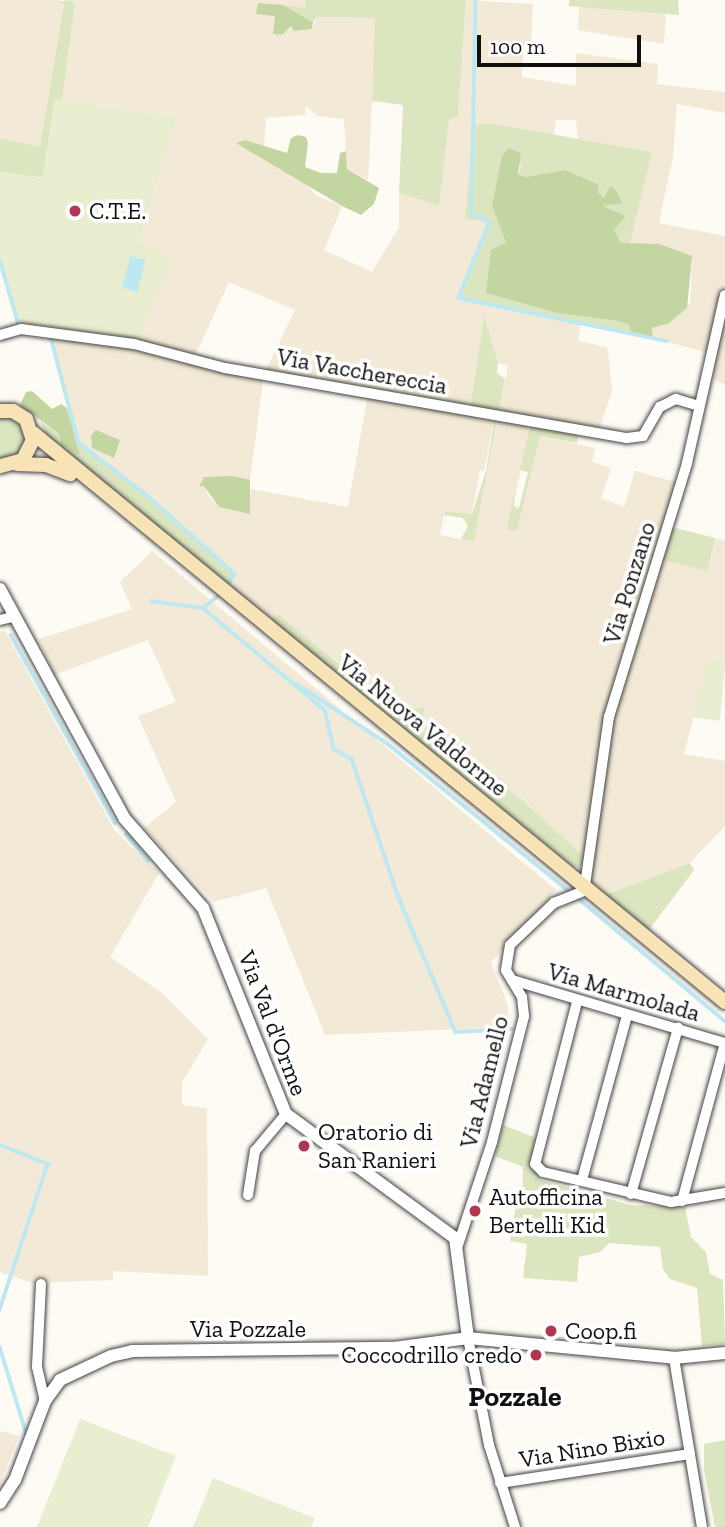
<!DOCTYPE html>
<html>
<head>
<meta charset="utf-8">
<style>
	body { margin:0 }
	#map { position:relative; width:725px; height:1527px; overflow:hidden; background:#fefaf4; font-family:"Zilla Slab",serif }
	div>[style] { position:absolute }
	.farmland>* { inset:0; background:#f2ead6 }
	.green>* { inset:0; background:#dbe6c0; transform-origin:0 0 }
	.forest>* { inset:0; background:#c3d5a1 }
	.pitch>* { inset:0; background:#eaeed1 }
	.water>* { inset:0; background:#bee8f1; transform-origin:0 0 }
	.stream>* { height:3.5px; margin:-1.75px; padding:0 1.75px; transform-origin:1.75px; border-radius:1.75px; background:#bee8f1 }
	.roads { filter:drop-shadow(0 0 2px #434343) drop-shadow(0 0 2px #434343) }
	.minor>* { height:10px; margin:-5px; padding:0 5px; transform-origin:5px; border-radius:5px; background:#fff }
	.tertiary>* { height:12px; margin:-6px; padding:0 6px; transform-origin:6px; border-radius:6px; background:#fff }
	.secondary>* { height:14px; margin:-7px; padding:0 7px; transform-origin:7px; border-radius:7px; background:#f7e3b6 }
	.dots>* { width:19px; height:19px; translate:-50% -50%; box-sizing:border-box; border:4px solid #fff; border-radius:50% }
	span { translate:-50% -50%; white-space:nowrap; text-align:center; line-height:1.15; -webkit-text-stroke:7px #fff; paint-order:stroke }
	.poi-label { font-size:24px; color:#101010 }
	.left { translate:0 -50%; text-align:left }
	.right { translate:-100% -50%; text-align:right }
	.street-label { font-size:24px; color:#101010 }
	.quarter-label { font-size:28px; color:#101010; font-weight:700 }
	.scale { position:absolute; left:477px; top:35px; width:164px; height:32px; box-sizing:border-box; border:4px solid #101010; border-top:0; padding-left:9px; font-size:21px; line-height:24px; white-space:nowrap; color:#101010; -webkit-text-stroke:5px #fff; paint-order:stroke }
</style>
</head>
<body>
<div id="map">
	<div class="farmland">
		<div style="clip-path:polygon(0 0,61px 0,58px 2px,64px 4px,40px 148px,0 138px)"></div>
		<div style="clip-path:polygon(evenodd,67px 0,306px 0,306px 8px,275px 15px,274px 34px,282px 35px,291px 26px,312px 30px,317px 17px,376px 18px,368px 180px,347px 169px,344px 119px,317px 116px,306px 106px,305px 115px,266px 118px,264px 146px,245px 140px,237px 143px,302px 180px,316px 195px,342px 206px,324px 250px,372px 272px,399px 227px,399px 193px,439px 206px,449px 118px,458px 117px,466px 0,533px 4px,531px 44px,524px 43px,522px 77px,576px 86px,576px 53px,658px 64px,657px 84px,725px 92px,725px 113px,677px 104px,673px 156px,659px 223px,725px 236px,725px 385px,713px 379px,716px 355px,653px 338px,652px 328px,690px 303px,692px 263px,659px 244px,630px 244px,652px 152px,578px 139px,576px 120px,556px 120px,554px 135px,489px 123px,465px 218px,490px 222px,459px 297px,581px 323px,578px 341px,607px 347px,608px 352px,612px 391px,598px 433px,531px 422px,508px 529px,517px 531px,540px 436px,595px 448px,592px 462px,611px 468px,601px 498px,624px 507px,635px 471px,680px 483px,667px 526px,708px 569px,716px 538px,725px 540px,725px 662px,709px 657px,684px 754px,725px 761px,725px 826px,690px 863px,599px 897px,585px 885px,588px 858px,579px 857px,520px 798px,399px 712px,278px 614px,270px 620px,228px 585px,234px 573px,149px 497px,79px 443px,51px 337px,139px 243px,178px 116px,62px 101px,75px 3px,67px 0,229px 282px,295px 310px,264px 374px,193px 360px,229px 282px,67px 0,484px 316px,498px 363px,508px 365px,474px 542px,440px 535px,445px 511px,472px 514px,480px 470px,484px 471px,495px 415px,470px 411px,484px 316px,67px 0,264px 374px,368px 394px,348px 507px,251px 489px,249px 513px,219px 507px,207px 494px,204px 477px,250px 480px,264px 374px)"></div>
		<div style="clip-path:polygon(579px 3px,666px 14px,664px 44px,578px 30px)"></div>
		<div style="clip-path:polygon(152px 551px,556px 890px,491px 962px,508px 1006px,508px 1027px,325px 1035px,266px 888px,214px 902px,144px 828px,176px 802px,138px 716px,176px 702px,148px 640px,54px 675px,39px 639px,132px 609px,120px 582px)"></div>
		<div style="clip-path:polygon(5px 631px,115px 831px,159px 873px,110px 957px,162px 993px,208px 1039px,182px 1082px,182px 1105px,207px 1108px,208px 1276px,113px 1271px,113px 1280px,33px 1283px,0 1272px,0 632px)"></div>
		<div style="clip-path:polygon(0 1431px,19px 1436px,0 1484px)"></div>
	</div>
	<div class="green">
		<div style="clip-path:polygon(67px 0,75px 3px,62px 101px,55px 100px,43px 178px,0 172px,0 138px,40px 147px,64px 4px,58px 2px)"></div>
		<div style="clip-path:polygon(306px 0,466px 0,458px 117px,449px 119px,439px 206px,399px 193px,403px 105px,372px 101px,375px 18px,317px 17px,313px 22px,283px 5px,305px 8px)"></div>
		<div style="clip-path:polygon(569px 0,678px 0,679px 15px,569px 6px)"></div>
		<div style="clip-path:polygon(489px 123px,652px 152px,630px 244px,621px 243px,614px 230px,626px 216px,602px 206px,621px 203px,615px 189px,605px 198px,598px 192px,598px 184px,565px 170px,525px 177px,518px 174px,521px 166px,502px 156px,497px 193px,495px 213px,506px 243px,497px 296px,556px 313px,618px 321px,629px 325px,631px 333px,459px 298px,490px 222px,465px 219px,474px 125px)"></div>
		<div style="clip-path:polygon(484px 315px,498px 363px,497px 373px,505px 379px,474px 542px,461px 539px,468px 526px,463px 518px,444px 515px,445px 511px,472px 514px,486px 471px,495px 416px,470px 411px)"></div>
		<div style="clip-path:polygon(68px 406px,79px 443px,149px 497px,235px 574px,228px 585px,48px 439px,40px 421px,59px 434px,68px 449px,78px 447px,66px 418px)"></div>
		<div style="clip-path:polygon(0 417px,17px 421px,27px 438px,20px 454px,0 460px)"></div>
		<div style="clip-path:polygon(531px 422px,579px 430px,577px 443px,540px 436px,517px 531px,507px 529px,516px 486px,514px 506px,519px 508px,528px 472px,520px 470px)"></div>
		<div style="left:667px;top:526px;width:50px;height:34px;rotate:14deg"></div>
		<div style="clip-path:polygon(278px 614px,398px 712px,424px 707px,423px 727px,520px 798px,585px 858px,580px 867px,571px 865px,270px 620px)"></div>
		<div style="clip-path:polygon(690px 863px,694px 870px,645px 935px,599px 897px)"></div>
		<div style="clip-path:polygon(503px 1125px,539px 1139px,540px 1180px,631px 1205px,685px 1207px,691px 1237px,706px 1252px,710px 1274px,723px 1280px,725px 1344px,702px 1346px,697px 1288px,670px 1279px,663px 1269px,660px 1247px,609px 1243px,600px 1252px,579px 1257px,577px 1282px,523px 1278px,527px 1244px,510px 1241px,516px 1205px,522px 1206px,523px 1167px,495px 1156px)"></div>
		<div style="clip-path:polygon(725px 1440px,725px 1527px,715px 1527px,704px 1470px,704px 1444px)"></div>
	</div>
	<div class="forest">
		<div style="clip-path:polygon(258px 3px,283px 5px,313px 22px,312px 29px,294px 31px,291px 26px,282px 35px,273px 34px,275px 16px,256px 14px)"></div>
		<div style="clip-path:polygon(298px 135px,306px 137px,308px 143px,305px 167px,321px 173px,337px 173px,340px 153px,346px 151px,347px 169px,379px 188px,374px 204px,361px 215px,342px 206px,236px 143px,245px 140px,287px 153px,291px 138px)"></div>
		<div style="clip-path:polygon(509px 148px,521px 153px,518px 174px,525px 177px,565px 170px,598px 184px,598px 192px,604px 198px,610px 186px,615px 189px,622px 203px,603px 206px,626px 216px,614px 230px,621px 243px,659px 244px,692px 256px,687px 308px,669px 323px,652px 328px,653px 338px,631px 333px,629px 325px,618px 321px,556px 313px,486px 293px,491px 250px,506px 243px,492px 206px,502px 156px)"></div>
		<div style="clip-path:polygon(32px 391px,52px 409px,61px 404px,66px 407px,80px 455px,62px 445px,59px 434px,20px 405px,26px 392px)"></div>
		<div style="clip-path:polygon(96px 430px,120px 440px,114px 458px,92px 448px,91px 436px)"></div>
		<div style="clip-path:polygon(233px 476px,250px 480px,250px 514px,219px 507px,204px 486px,199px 487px,204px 477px)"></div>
	</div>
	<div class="pitch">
		<div style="clip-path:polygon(55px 100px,178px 116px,139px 243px,174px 258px,134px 344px,19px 325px,0 260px,0 172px,43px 178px)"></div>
		<div style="clip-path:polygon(709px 657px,725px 662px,720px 721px,692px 717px)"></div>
		<div style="clip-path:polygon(80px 1419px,176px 1456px,148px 1527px,37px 1527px)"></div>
		<div style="clip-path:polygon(213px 1478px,315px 1518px,311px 1527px,193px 1527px)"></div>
	</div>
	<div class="water">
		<div style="left:130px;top:256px;width:16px;height:33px;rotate:14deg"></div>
	</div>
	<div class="stream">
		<div style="left:476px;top:0;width:214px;rotate:91.1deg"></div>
		<div style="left:472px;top:214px;width:20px;rotate:24deg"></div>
		<div style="left:490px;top:222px;width:82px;rotate:112.2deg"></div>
		<div style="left:459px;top:298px;width:212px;rotate:11.7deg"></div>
		<div style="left:0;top:260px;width:68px;rotate:73.7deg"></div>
		<div style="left:51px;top:337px;width:110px;rotate:75.2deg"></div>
		<div style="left:79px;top:443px;width:88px;rotate:37.6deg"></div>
		<div style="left:149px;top:497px;width:115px;rotate:41.8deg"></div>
		<div style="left:235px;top:574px;width:14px;rotate:120deg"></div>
		<div style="left:151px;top:601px;width:52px;rotate:7.7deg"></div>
		<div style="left:203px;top:608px;width:159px;rotate:39.9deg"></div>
		<div style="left:325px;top:710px;width:40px;rotate:77deg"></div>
		<div style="left:334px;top:749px;width:21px;rotate:29deg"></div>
		<div style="left:352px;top:759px;width:147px;rotate:71.3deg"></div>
		<div style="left:399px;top:898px;width:146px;rotate:67deg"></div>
		<div style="left:456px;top:1032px;width:56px;rotate:-3.1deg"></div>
		<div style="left:203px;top:608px;width:22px;rotate:-39deg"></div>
		<div style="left:11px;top:635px;width:215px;rotate:61deg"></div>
		<div style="left:297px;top:684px;width:109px;rotate:33.4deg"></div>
		<div style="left:388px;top:744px;width:233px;rotate:39.1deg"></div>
		<div style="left:126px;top:834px;width:35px;rotate:50deg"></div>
		<div style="left:579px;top:899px;width:190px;rotate:39.9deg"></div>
		<div style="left:0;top:1145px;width:52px;rotate:21.6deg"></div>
		<div style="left:48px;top:1164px;width:154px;rotate:108.2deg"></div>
		<div style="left:0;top:1347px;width:92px;rotate:72.9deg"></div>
	</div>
	<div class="roads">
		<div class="minor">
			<div style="left:0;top:335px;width:22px;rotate:-16deg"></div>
			<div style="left:21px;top:329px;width:114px;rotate:7.6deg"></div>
			<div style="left:134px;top:344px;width:94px;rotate:14.8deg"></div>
			<div style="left:225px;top:368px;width:408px;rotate:9.9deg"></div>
			<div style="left:627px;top:438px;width:16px;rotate:-7deg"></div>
			<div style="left:643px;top:436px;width:34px;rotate:-60deg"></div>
			<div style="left:660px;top:407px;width:18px;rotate:-27deg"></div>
			<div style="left:676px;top:399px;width:24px;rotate:17deg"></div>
			<div style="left:0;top:620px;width:12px;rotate:-14deg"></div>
			<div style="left:585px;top:885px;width:170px;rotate:-81.9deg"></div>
			<div style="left:609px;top:717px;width:266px;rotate:-72.9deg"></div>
			<div style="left:687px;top:463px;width:172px;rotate:-77.3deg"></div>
			<div style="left:512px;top:980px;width:222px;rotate:16.5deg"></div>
			<div style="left:577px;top:1002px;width:167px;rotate:104.5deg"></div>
			<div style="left:535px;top:1164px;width:11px;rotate:45deg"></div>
			<div style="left:543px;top:1172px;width:131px;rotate:13.2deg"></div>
			<div style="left:671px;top:1202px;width:55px;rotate:-9.5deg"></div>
			<div style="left:582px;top:1180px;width:171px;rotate:-74.7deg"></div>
			<div style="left:631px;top:1194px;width:173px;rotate:-74.2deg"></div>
			<div style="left:248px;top:1195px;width:45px;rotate:-81deg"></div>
			<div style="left:255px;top:1151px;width:48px;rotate:-50deg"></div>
			<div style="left:682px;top:1201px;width:164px;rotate:-74.8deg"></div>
			<div style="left:458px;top:1245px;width:108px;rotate:-71.7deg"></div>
			<div style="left:492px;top:1142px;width:130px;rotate:-75.7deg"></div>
			<div style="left:524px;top:1016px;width:19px;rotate:-96deg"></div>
			<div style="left:522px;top:997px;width:31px;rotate:-121deg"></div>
			<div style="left:506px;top:970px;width:25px;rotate:-81deg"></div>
			<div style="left:510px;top:945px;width:61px;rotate:-43.7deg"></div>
			<div style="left:554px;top:903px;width:38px;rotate:-22deg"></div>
			<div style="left:41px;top:1284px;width:83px;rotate:92.8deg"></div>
			<div style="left:37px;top:1367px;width:35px;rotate:77deg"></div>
			<div style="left:468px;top:1338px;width:109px;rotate:78.9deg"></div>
			<div style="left:489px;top:1445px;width:86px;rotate:72.4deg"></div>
			<div style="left:674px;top:1358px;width:171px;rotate:80.6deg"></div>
			<div style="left:500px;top:1483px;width:192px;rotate:-8.7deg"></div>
		</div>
		<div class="tertiary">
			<div style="left:0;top:589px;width:262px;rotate:61.5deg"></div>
			<div style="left:125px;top:819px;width:118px;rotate:48.8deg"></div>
			<div style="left:203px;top:908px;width:222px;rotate:68.1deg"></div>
			<div style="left:286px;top:1114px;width:210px;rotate:36.3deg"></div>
			<div style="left:455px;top:1238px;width:101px;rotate:82.6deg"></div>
			<div style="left:0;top:1503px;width:27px;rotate:-57deg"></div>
			<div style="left:15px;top:1480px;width:85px;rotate:-69.2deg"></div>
			<div style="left:45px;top:1401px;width:26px;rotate:-54deg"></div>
			<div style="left:60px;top:1380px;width:56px;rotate:-25.2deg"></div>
			<div style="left:111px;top:1356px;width:22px;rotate:-13deg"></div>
			<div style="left:132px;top:1351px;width:262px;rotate:-0.7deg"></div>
			<div style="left:394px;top:1348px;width:75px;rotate:-7.7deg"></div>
			<div style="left:468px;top:1338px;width:207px;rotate:5.5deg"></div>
			<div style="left:674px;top:1358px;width:51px;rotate:-5.6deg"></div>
		</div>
		<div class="secondary">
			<div style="left:0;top:411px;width:13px"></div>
			<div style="left:13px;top:411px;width:15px;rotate:32deg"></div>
			<div style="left:26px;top:419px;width:22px;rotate:72deg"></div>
			<div style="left:33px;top:440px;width:22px;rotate:117deg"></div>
			<div style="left:23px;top:460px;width:24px;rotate:165deg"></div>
			<div style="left:33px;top:433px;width:896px;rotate:39.43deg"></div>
			<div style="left:17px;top:464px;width:29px;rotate:2deg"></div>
			<div style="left:46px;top:465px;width:26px;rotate:21deg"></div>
		</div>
	</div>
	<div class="dots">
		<div style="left:75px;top:211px;background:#b33554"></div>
		<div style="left:304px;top:1146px;background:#b33554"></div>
		<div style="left:475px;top:1211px;background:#b33554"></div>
		<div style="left:551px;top:1331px;background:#b33554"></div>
		<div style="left:536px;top:1355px;background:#b33554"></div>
	</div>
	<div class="poi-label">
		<span class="left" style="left:89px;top:211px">C.T.E.</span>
		<span class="left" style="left:318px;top:1146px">Oratorio di<br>San Ranieri</span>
		<span class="left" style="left:489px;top:1211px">Autofficina<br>Bertelli Kid</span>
		<span class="left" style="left:565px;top:1331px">Coop.fi</span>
		<span class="right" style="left:522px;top:1355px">Coccodrillo credo</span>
	</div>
	<div class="street-label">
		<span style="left:362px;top:371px;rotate:10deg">Via Vacchereccia</span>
		<span style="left:629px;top:583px;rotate:-73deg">Via Ponzano</span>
		<span style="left:423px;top:725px;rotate:39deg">Via Nuova Valdorme</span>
		<span style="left:624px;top:992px;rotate:16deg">Via Marmolada</span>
		<span style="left:273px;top:1023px;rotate:69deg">Via Val d'Orme</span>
		<span style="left:484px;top:1082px;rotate:-76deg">Via Adamello</span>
		<span style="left:248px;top:1329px">Via Pozzale</span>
		<span style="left:592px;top:1448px;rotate:-9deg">Via Nino Bixio</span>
	</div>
	<div class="quarter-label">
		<span style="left:515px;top:1397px">Pozzale</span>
	</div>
	<div class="scale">100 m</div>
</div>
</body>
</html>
